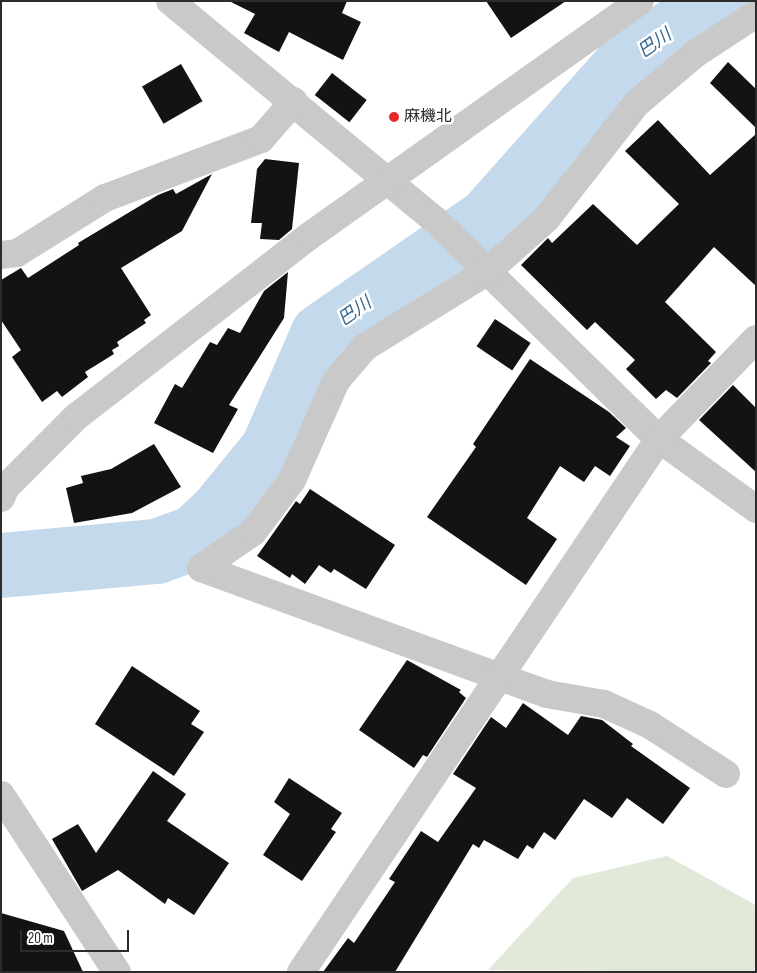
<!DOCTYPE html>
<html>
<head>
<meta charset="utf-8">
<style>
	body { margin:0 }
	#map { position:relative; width:757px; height:973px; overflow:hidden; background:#fff; font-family:"Sofia Sans Condensed","Noto Sans JP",sans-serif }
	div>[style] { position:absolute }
	.green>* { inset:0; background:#e1ead9 }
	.river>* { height:65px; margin:-32.5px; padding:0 32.5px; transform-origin:32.5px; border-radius:32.5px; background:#c4d9eb }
	.building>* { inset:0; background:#131313; transform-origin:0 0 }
	.minor>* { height:28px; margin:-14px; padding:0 14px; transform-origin:14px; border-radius:14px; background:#c9c9c9 }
	.dots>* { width:14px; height:14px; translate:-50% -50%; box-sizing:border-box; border:2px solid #fff; border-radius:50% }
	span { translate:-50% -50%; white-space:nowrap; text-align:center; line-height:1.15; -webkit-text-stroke:5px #fff; paint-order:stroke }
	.poi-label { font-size:16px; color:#2c2c2c }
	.left { translate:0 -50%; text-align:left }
	.water-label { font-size:18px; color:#39688f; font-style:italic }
	.frame { position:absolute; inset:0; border:2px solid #2c2c2c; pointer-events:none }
	.scale { position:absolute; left:20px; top:930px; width:109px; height:22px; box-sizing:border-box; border:2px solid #2c2c2c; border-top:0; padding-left:6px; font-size:15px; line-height:18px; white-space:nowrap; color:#2c2c2c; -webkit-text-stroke:4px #fff; paint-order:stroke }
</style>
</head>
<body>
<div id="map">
	<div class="green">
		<div style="clip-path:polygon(667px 856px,756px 905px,756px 972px,488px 970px,573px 878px)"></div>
	</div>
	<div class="river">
		<div style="left:1px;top:565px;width:156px;rotate:-5.2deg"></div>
		<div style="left:156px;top:551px;width:41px;rotate:-19.7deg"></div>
		<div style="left:195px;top:537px;width:33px;rotate:-43deg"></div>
		<div style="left:219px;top:515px;width:84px;rotate:-50.8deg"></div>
		<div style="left:272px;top:450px;width:125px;rotate:-66.5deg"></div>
		<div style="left:322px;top:335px;width:202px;rotate:-34.7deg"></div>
		<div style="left:488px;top:220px;width:212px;rotate:-48.3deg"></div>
		<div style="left:629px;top:62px;width:107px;rotate:-34.7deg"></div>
	</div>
	<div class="building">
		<div style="clip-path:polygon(229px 1px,347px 1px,342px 13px,361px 22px,343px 60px,289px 32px,279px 52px,244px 33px,255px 14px)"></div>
		<div style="clip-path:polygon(486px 1px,566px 1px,511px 38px)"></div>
		<div style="clip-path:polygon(728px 62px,756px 89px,756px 128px,710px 83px)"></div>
		<div style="left:181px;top:64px;width:43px;height:45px;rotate:60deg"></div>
		<div style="left:332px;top:73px;width:44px;height:28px;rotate:38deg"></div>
		<div style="clip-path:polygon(658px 120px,710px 175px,756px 134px,756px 286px,714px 247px,665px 302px,716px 352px,708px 361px,711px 363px,677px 398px,666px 390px,656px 399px,626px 369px,635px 360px,595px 322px,587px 330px,521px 265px,548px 238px,552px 243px,593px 204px,637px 245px,679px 204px,625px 151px)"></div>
		<div style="clip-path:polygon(265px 159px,299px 163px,292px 229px,279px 240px,260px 239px,262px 223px,251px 223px,257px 169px)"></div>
		<div style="clip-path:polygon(212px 174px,182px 231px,121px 268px,151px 315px,144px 320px,146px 323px,117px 342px,119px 346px,112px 350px,114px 354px,85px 372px,88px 377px,62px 397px,57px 391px,42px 402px,12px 357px,21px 350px,1px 320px,1px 280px,21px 268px,28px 278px,79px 245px,78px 243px,158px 195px,173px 189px,176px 194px)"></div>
		<div style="clip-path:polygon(288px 272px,284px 318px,229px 405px,238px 409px,213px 453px,154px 423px,175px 384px,182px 388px,210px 342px,217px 345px,228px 328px,240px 333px,264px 291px)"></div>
		<div style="left:495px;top:319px;width:43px;height:33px;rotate:34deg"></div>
		<div style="clip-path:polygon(530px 359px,609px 412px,626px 428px,616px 437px,630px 446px,610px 476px,595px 466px,584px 482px,560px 466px,527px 518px,557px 539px,526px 585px,427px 517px,476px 447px,473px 444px)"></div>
		<div style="clip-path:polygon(733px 385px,756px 408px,756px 472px,699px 420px)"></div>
		<div style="clip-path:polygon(154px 444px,181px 487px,132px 513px,74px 523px,66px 488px,83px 483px,81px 476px,111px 469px)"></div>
		<div style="clip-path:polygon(310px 489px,395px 545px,366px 589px,334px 569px,331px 573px,319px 565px,305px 584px,292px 574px,290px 578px,257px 556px,296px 501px,300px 504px)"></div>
		<div style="clip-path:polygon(407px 660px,461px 690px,459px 692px,466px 698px,427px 757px,423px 755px,414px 768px,359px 730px)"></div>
		<div style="clip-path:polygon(132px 666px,200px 711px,191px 724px,204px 732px,174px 776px,95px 724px)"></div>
		<div style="clip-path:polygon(523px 703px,568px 735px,581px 716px,602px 720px,633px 744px,631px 746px,690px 788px,663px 824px,627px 798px,612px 818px,584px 799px,555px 840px,544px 832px,533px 849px,527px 845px,518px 859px,484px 840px,479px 848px,473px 844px,395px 972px,323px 972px,348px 938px,354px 943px,395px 882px,389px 879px,421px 831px,438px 842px,476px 788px,453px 774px,491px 717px,506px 728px)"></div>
		<div style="clip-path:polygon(153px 771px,186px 794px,167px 821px,229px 863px,194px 915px,168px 898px,165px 904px,118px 870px,82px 891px,52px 839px,78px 824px,96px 853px)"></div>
		<div style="clip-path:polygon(289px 778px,342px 813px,331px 829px,336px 832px,302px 881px,263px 855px,290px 814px,274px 802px)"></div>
		<div style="clip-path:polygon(1px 913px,64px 931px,83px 972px,1px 972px)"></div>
	</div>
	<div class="minor">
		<div style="left:170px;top:1px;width:344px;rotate:39.6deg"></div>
		<div style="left:435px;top:220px;width:313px;rotate:44.4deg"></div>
		<div style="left:659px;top:439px;width:120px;rotate:35.8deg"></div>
		<div style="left:1px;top:255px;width:16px;rotate:-7deg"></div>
		<div style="left:17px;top:253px;width:104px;rotate:-32deg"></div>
		<div style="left:105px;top:198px;width:167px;rotate:-20.7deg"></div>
		<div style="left:261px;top:139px;width:50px;rotate:-49deg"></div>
		<div style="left:1px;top:498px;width:12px;rotate:-66deg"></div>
		<div style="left:6px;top:487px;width:99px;rotate:-45deg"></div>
		<div style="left:76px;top:417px;width:294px;rotate:-37.8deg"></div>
		<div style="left:308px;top:237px;width:407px;rotate:-35.4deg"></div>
		<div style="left:726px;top:774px;width:90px;rotate:-147.2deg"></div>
		<div style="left:650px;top:725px;width:51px;rotate:-155.5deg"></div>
		<div style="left:604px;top:704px;width:58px;rotate:-170deg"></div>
		<div style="left:547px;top:694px;width:368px;rotate:-160deg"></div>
		<div style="left:201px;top:568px;width:63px;rotate:-34.7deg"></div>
		<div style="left:253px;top:532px;width:65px;rotate:-53.1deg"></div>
		<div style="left:292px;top:480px;width:108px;rotate:-66deg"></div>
		<div style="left:336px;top:381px;width:45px;rotate:-49.5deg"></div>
		<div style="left:365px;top:347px;width:145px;rotate:-31.7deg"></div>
		<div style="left:488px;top:271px;width:79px;rotate:-41.9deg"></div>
		<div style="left:547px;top:218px;width:146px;rotate:-52deg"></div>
		<div style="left:637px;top:103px;width:76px;rotate:-40.2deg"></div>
		<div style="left:695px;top:54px;width:73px;rotate:-33.3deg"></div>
		<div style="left:1px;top:795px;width:212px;rotate:56.8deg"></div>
		<div style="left:301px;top:972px;width:642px;rotate:-56.11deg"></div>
		<div style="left:659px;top:439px;width:139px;rotate:-45.9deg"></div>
	</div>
	<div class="dots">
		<div style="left:394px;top:117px;background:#e8292b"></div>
	</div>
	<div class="poi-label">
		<span class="left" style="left:404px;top:117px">麻機北</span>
	</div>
	<div class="water-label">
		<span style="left:655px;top:44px;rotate:-35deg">巴川</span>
		<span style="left:355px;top:312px;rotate:-35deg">巴川</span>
	</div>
	<div class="frame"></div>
	<div class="scale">20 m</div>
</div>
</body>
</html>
